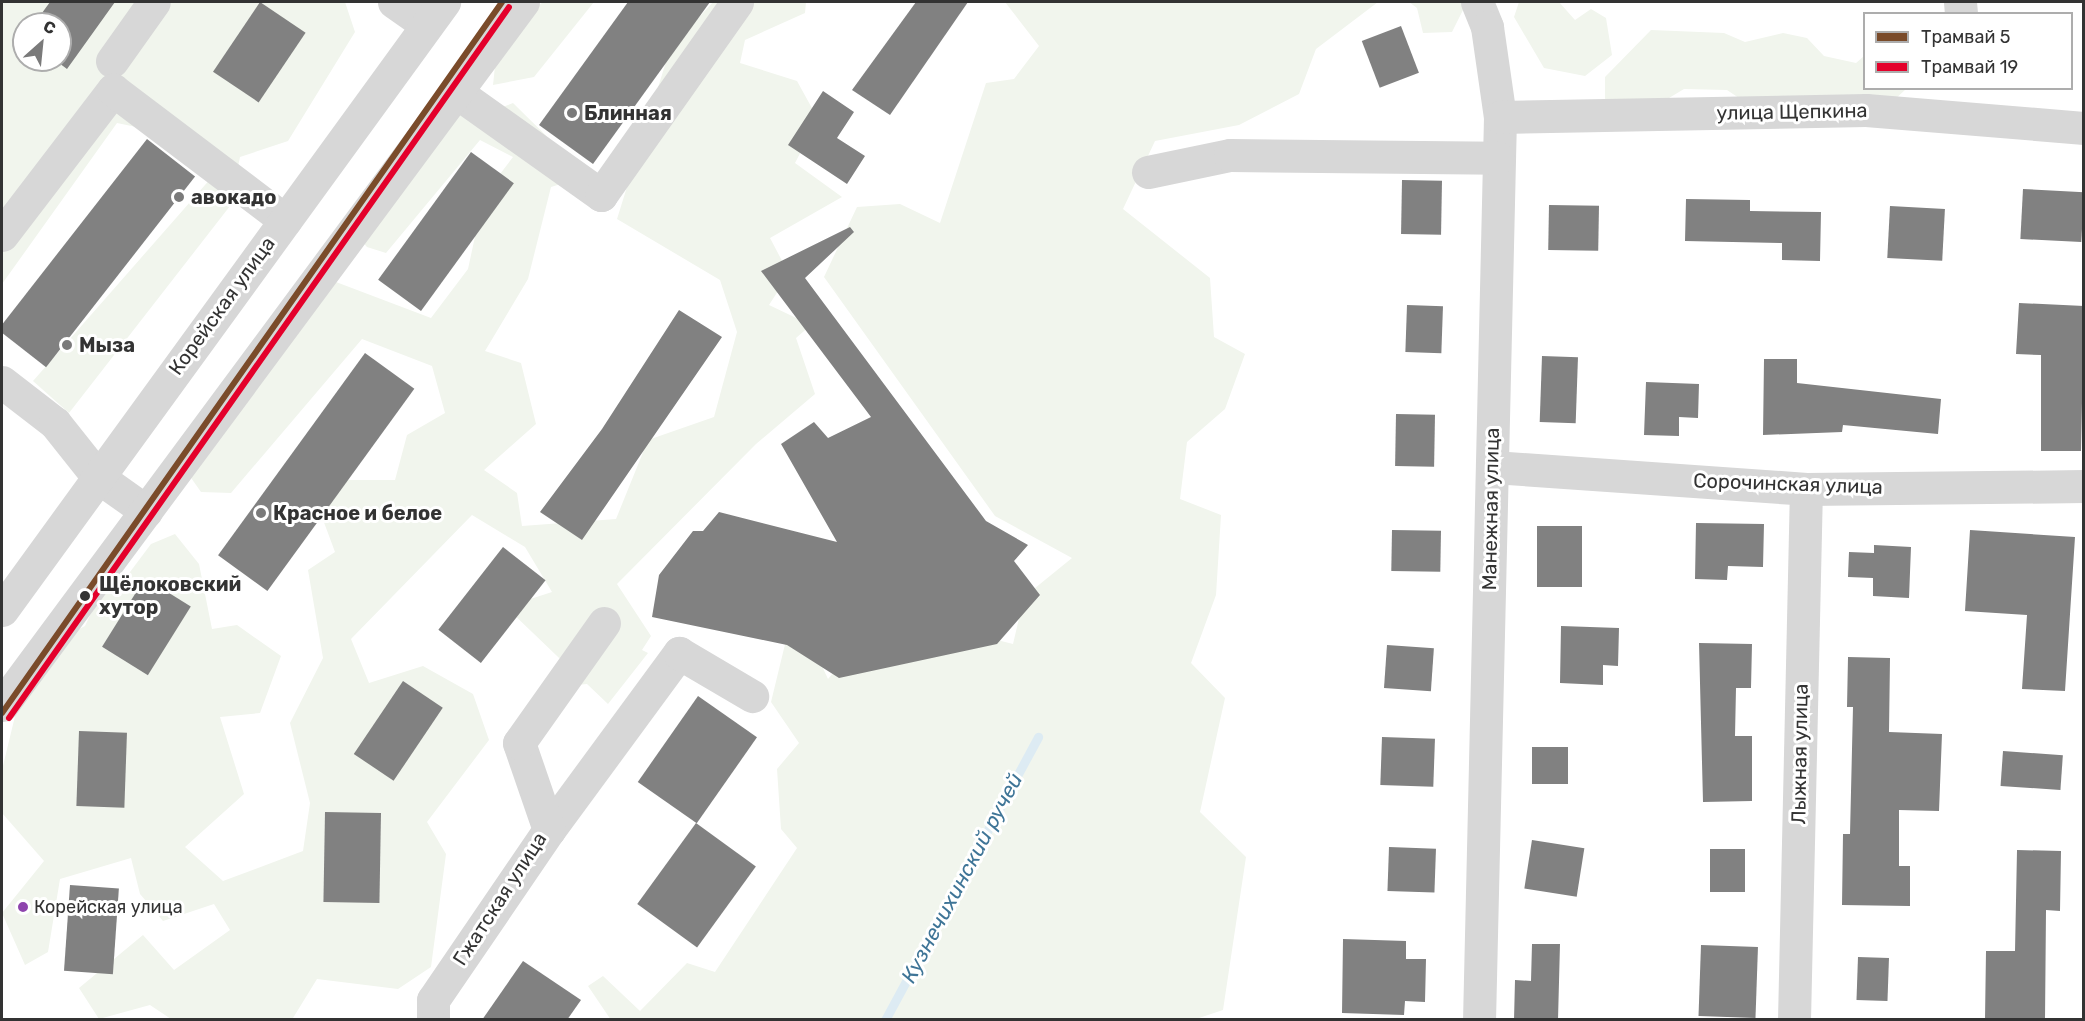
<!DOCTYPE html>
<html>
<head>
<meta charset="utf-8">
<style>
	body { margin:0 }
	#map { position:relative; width:2085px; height:1021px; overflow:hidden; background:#fff; font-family:Rubik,sans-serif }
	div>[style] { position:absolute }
	.green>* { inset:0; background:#f1f5ed }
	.stream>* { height:9px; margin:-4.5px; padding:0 4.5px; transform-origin:4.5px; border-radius:4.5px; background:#ddebf3 }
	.building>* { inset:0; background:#818181; transform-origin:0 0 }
	.minor>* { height:33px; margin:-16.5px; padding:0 16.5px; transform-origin:16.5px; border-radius:16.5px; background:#d7d7d7 }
	.tram-1>* { height:6px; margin:-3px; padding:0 3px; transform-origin:3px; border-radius:3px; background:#7a4b2a }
	.tram-2>* { height:6px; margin:-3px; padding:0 3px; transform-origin:3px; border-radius:3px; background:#e4002b }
	.dots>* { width:16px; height:16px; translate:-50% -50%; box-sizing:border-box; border:3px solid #fff; border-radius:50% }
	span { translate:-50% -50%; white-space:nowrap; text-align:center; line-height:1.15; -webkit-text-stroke:6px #fff; paint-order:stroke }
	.bus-label { font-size:18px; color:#333 }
	.left { translate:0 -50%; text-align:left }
	.street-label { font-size:20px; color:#333 }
	.poi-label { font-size:20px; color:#333; font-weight:700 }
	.stop-label { font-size:20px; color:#333; font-weight:700 }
	.water-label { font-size:21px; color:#3f7597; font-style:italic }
	.frame { position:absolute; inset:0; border:3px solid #333; pointer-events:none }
	.legend { position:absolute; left:1863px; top:12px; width:210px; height:78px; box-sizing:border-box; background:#fff; border:2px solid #adadad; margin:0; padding:8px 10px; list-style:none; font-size:18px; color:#333 }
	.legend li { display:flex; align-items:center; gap:12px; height:30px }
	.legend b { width:30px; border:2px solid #adadad }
	.north { position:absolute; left:12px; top:12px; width:60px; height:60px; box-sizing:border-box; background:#fff; border:2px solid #adadad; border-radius:50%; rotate:27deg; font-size:16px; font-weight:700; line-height:24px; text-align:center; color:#333 }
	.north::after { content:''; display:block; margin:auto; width:21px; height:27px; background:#7a7a7a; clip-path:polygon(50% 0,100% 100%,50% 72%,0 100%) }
</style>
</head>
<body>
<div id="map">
	<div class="green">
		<div style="clip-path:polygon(evenodd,2px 2px,345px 2px,355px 32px,288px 141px,240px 157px,230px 206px,69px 413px,33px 381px,212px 177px,141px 128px,117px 123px,2px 284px,2px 2px,24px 24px,60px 24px,60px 60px,24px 60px,24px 24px)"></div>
		<div style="clip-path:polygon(543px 2px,594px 2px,534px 77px,493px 85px,498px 38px)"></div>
		<div style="clip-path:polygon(713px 2px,806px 2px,805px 13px,745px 40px,740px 63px,797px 81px,818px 119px,795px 163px,842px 197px,770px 238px,789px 274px,769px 305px,811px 325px,796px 338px,815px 394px,756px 444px,617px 584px,651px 636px,642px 650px,648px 653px,608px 704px,587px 684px,577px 685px,581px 679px,506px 607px,552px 592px,525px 547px,472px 515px,351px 639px,369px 683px,423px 666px,473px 694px,489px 740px,427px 822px,446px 854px,431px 967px,398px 989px,317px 979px,293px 1018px,171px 1019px,150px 1005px,99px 1019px,79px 988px,143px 935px,174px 970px,230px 930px,214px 904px,163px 921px,140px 894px,131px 858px,60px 879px,48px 952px,25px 965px,2px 913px,44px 861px,2px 813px,2px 770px,30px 654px,85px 626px,104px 586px,124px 580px,151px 544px,175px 534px,199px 564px,212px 629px,237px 625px,281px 656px,260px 713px,220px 717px,244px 794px,185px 847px,223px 881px,303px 851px,310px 803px,290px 723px,323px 658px,308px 570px,335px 552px,319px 509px,341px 480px,395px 480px,407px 435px,445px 413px,432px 366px,362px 339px,231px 493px,201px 492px,177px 458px,336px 282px,431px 318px,468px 269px,484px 195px,513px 157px,480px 140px,386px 253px,367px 247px,350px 227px,442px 101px,479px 116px,513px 103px,587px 176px,551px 187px,528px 279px,485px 351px,521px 363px,536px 424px,484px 470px,517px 493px,522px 526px,616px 519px,648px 440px,714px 417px,737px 332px,720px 280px,617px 219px,670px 49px)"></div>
		<div style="clip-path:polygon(1005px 2px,1378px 2px,1316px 49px,1299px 94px,1239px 125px,1155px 141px,1123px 209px,1210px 278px,1214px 337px,1245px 354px,1225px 409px,1187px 442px,1180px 499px,1221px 515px,1216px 595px,1191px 663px,1225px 698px,1200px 812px,1246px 857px,1223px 1010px,1193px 1020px,611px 1020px,588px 986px,603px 976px,640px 1011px,687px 963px,715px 972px,797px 848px,781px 829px,777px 769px,799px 743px,771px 702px,788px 632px,809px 638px,828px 679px,858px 643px,954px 629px,1013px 644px,1024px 597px,1072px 558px,995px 516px,824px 277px,857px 207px,900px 204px,940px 223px,986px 83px,1014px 79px,1039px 46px)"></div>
		<div style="clip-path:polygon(1409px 2px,1461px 2px,1466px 4px,1452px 32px,1423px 33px,1417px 8px)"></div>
		<div style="clip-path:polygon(1519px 2px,1559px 2px,1575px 20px,1591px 9px,1606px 18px,1612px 55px,1585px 76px,1544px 68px,1514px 17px)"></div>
		<div style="clip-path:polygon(1651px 30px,1724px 33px,1745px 42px,1783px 33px,1807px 38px,1824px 56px,1856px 63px,1864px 56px,1864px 88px,1906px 89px,1891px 103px,1742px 100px,1727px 90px,1684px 89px,1664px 101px,1605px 100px,1605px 77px)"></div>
	</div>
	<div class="stream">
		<div style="left:885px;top:1020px;width:322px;rotate:-61.6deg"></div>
	</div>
	<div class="building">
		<div style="clip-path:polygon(50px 2px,115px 2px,67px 69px,55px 60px,60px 60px,60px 24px,34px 24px)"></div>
		<div style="left:260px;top:2px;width:55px;height:84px;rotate:34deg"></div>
		<div style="clip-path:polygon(628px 2px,710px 2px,593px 164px,539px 125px)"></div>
		<div style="clip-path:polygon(916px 2px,968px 2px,890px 115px,852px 90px)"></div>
		<div style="left:1401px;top:26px;width:50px;height:42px;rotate:69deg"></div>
		<div style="clip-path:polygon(823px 91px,854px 112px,837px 138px,865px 156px,847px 184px,788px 145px)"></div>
		<div style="left:147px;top:139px;width:61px;height:242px;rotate:38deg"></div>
		<div style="left:471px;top:152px;width:53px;height:158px;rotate:36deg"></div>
		<div style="left:1402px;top:180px;width:40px;height:54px;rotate:1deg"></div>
		<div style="left:2023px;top:189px;width:61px;height:50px;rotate:3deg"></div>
		<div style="clip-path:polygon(1686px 199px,1750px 200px,1750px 211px,1821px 212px,1820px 261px,1782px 260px,1782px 243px,1685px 241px)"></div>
		<div style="left:1549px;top:205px;width:50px;height:45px;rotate:1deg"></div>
		<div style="left:1890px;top:206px;width:55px;height:52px;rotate:3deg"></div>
		<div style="clip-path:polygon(850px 227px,854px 232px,805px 278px,986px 521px,1028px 545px,1014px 561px,1040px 595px,997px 644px,839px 678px,787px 645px,652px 617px,659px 575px,693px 531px,703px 531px,719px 512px,837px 542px,781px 444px,814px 422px,828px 438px,871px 417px,761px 271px)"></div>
		<div style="clip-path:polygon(2019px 303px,2084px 306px,2081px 451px,2041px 451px,2041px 355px,2016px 354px)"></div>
		<div style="left:1407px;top:305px;width:36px;height:47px;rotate:2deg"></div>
		<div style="clip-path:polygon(679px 310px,722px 337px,582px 540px,540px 512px,602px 429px)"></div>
		<div style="left:365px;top:353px;width:61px;height:250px;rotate:36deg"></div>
		<div style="left:1542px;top:356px;width:36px;height:66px;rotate:2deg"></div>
		<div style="clip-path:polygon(1764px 359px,1797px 359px,1797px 383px,1941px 399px,1938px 434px,1843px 425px,1842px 432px,1763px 435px)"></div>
		<div style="clip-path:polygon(1646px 382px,1699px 384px,1698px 418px,1679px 417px,1679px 436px,1644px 435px)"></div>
		<div style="left:1396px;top:414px;width:39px;height:52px;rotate:1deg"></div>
		<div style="clip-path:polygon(1696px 523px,1764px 524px,1763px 567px,1728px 566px,1727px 580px,1695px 579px)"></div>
		<div style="left:1537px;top:526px;width:45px;height:61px"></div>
		<div style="left:1392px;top:530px;width:49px;height:41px;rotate:1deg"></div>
		<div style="clip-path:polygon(1970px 530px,2075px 537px,2065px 691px,2022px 689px,2027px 615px,1965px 611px)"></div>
		<div style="clip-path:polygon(1874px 545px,1911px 547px,1909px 598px,1873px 596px,1873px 578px,1848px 577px,1849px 552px,1874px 553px)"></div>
		<div style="left:503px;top:547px;width:54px;height:105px;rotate:38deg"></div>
		<div style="left:145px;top:578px;width:54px;height:81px;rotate:32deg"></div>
		<div style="clip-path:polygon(1561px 626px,1619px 628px,1618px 666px,1603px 665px,1603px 685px,1560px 683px)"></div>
		<div style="clip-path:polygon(1699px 643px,1752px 644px,1751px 688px,1736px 688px,1735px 736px,1752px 736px,1752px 801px,1703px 802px)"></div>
		<div style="left:1387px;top:645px;width:47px;height:43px;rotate:4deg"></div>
		<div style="clip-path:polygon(1848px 657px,1890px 658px,1889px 732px,1942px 734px,1939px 811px,1899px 810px,1899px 866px,1910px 866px,1910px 906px,1842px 905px,1843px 834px,1850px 834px,1853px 707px,1847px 707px)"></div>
		<div style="left:403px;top:681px;width:48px;height:88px;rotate:34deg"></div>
		<div style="left:698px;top:696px;width:72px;height:105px;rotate:35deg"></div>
		<div style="left:79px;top:731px;width:48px;height:75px;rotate:2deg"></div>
		<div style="left:1382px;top:737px;width:53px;height:48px;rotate:2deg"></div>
		<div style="left:1532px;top:747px;width:36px;height:37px"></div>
		<div style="left:2003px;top:751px;width:60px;height:35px;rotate:4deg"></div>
		<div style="left:325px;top:812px;width:56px;height:90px;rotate:1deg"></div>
		<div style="left:696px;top:823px;width:74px;height:100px;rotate:36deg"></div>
		<div style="left:1532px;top:840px;width:53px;height:49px;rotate:9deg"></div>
		<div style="left:1389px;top:847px;width:47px;height:44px;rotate:2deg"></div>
		<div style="left:1710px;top:849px;width:35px;height:43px"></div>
		<div style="clip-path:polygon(2017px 850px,2061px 851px,2060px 911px,2046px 910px,2045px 1020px,1985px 1020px,1986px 951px,2015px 951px)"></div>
		<div style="left:70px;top:885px;width:49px;height:86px;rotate:4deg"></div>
		<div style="clip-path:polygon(1343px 939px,1406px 941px,1406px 959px,1426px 959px,1425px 1002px,1405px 1001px,1404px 1015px,1342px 1013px)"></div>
		<div style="clip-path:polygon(1532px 944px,1560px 944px,1558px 1020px,1514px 1020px,1515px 980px,1531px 981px)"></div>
		<div style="left:1701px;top:945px;width:57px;height:71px;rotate:2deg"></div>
		<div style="left:1858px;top:957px;width:31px;height:43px;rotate:2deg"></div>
		<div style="clip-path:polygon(523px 961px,581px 1000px,567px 1020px,482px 1020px)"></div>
	</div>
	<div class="minor">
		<div style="left:394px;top:2px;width:40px;rotate:34.9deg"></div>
		<div style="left:1477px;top:2px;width:27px;rotate:68deg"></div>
		<div style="left:1487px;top:27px;width:91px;rotate:81.8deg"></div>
		<div style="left:1500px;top:117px;width:903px;rotate:91.33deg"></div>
		<div style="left:1960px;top:2px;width:12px;rotate:85deg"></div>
		<div style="left:112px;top:61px;width:72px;rotate:-54.6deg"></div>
		<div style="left:456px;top:92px;width:178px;rotate:35.4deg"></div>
		<div style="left:601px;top:195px;width:236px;rotate:-54.8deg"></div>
		<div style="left:1500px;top:117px;width:366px;rotate:-1.1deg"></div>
		<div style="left:1866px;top:110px;width:219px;rotate:4.7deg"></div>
		<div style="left:1148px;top:172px;width:84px;rotate:-11.7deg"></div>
		<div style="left:1230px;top:155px;width:268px;rotate:0.6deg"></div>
		<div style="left:2px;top:235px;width:183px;rotate:-52.6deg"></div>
		<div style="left:113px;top:90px;width:216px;rotate:37.1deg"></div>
		<div style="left:2px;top:382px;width:67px;rotate:37.7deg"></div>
		<div style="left:55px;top:423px;width:69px;rotate:51.5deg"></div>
		<div style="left:98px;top:477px;width:59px;rotate:35.3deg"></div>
		<div style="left:1493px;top:467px;width:314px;rotate:4deg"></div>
		<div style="left:1806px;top:489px;width:278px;rotate:-0.6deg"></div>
		<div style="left:2px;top:610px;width:752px;rotate:-53.98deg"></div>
		<div style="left:2px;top:705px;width:875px;rotate:-53.46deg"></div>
		<div style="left:549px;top:830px;width:220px;rotate:-53.7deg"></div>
		<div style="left:679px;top:653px;width:85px;rotate:30.5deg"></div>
		<div style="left:433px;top:1020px;width:20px;rotate:-90deg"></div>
		<div style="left:433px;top:1000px;width:206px;rotate:-55.7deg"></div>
		<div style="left:549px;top:830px;width:92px;rotate:-109deg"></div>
		<div style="left:519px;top:743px;width:147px;rotate:-54.7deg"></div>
		<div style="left:1794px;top:1020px;width:531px;rotate:-88.71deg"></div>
	</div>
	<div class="tram-1">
		<div style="left:2px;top:713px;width:869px;rotate:-54.88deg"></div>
	</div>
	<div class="tram-2">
		<div style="left:9px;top:718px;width:869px;rotate:-54.88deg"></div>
	</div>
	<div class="dots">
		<div style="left:572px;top:113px;background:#7a7a7a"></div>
		<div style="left:179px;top:197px;background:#7a7a7a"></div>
		<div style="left:67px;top:345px;background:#7a7a7a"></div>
		<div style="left:261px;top:513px;background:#7a7a7a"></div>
		<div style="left:85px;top:596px;background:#333"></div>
		<div style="left:23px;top:907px;background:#8e44ad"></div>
	</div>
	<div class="bus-label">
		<span class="left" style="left:34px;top:907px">Корейская улица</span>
	</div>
	<div class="street-label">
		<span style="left:1792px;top:112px;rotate:-1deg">улица Щепкина</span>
		<span style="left:222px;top:306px;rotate:-54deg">Корейская улица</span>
		<span style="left:1788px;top:484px;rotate:2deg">Сорочинская улица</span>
		<span style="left:1491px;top:509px;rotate:-89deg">Манежная улица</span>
		<span style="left:1800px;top:754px;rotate:-89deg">Лыжная улица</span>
		<span style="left:500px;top:899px;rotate:-57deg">Гжатская улица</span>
	</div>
	<div class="poi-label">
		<span class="left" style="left:584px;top:113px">Блинная</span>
		<span class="left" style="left:191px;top:197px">авокадо</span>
		<span class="left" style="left:79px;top:345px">Мыза</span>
		<span class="left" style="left:273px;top:513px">Красное и белое</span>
	</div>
	<div class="stop-label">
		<span class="left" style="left:99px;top:596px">Щёлоковский<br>хутор</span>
	</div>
	<div class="water-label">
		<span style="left:962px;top:878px;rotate:-62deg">Кузнечихинский ручей</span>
	</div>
	<div class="frame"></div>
	<ul class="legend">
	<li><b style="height:8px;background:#7a4b2a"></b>Трамвай 5</li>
	<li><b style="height:8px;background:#e4002b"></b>Трамвай 19</li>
	</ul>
	<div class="north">С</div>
</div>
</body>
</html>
